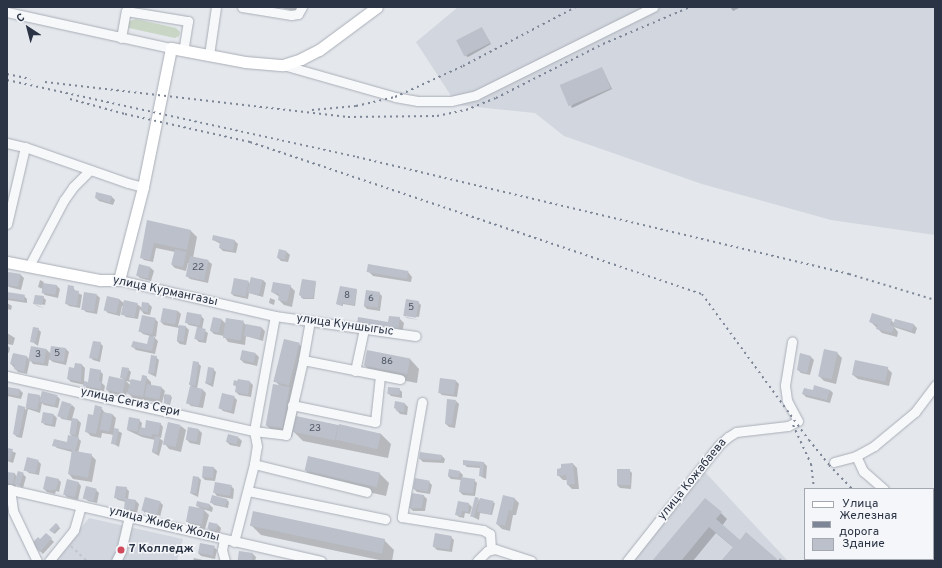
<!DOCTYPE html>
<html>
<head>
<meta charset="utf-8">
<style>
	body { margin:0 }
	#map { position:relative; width:942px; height:568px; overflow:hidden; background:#e4e7ec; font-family:Overpass,sans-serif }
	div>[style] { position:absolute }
	.built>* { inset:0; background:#d2d6de }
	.green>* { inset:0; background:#c9d6c5 }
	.shadow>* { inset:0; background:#0003; transform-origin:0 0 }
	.building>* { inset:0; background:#bbc0ca; transform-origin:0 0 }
	.path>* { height:1.5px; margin-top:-0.75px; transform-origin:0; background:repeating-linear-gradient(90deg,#c2c5cb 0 3px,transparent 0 6px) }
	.roads { filter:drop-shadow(0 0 1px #a9aeb7) drop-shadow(0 0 1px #a9aeb7) }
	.minor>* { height:9px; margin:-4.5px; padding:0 4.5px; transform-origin:4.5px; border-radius:4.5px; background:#f7f8fa }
	.major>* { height:11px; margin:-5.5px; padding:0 5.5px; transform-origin:5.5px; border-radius:5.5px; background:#fff }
	.rail>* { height:2px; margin-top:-1px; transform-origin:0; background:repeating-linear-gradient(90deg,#7d8696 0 2px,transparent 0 6px) }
	.dots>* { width:11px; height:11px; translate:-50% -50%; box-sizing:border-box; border:2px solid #f4f6f9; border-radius:50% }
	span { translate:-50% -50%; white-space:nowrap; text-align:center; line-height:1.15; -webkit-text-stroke:3px #f4f6f9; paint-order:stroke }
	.number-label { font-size:10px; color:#4f5766 }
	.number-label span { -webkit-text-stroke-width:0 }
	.street-label { font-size:12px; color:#2b3445 }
	.poi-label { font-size:12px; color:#2b3445; font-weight:700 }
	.left { translate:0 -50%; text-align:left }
	.frame { position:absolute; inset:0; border:8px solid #2b3445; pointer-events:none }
	.legend { position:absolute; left:804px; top:488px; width:130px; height:72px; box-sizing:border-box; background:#f4f6f9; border:1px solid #a4a8b1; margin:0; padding:5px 7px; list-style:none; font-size:12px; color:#2b3445 }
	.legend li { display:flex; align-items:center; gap:8px; height:20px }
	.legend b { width:20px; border:1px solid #a4a8b1 }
	.north { position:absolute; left:8px; top:8px; width:40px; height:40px; -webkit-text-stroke:3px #f4f6f9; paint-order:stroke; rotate:324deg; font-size:11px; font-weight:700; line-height:16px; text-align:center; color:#2b3445 }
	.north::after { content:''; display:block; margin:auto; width:14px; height:18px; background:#2b3445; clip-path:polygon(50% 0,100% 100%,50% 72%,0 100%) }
</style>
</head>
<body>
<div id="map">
	<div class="built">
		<div style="clip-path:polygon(458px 7px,935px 7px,935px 235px,831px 220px,702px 184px,564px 136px,535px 113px,457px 105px,416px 42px)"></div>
		<div style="clip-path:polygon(704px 471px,788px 561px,631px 561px)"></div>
		<div style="clip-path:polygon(89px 518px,183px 539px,177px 561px,54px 561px)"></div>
	</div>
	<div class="green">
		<div style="clip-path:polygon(136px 19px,176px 28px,180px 32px,179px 36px,175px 38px,129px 28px,127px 25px,130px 21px)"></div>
	</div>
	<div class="shadow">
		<div style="clip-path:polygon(277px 7px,301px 7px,299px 12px)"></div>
		<div style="clip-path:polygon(730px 7px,741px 7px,733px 11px)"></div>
		<div style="clip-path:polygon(483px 30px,491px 44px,468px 57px,466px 56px)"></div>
		<div style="clip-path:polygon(603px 70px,612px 89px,572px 108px,571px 106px)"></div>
		<div style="clip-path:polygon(97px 193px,112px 197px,115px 200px,113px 205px,99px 201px,96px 198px)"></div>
		<div style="clip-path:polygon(148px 221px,191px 231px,197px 237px,193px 258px,208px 261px,212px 264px,208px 283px,190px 279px,187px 276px,190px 263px,188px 263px,186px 271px,175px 268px,172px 265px,175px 252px,156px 248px,153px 262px,144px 260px,141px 257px)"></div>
		<div style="clip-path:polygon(213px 240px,235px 241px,238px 244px,236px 253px,223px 251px,220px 248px,221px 244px)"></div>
		<div style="clip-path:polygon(287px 252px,290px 255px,288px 262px,281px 261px,278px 258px)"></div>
		<div style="clip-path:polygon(151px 268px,154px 271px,151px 281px,140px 278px,137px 275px)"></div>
		<div style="clip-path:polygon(368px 271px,408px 272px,412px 277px,411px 282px,373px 276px)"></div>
		<div style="clip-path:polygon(9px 273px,21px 275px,24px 278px,21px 290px,9px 287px,7px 285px)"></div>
		<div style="clip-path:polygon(251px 278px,263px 280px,266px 283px,263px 297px,249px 293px,248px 299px,234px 296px,231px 293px,248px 282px,250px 284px)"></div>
		<div style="clip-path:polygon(40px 280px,44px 282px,43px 284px,57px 286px,60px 289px,58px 298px,45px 295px,42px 292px,43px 289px,38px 287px)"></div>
		<div style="clip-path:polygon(316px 282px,314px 299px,303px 299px,300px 295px)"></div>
		<div style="clip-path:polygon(290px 286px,295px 291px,292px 307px,284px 305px,279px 300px,280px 297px,272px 292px)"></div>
		<div style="clip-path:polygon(73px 287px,76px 292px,82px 295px,80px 308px,69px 306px,66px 303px)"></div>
		<div style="clip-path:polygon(357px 290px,355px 306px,343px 304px,343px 306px,337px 304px)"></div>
		<div style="clip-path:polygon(7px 293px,24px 296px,27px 299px,27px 303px,7px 300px)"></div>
		<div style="clip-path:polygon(379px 293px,382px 296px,380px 311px,367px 309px,364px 306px)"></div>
		<div style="clip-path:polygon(97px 295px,100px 298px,97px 314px,86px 312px,83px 309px)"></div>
		<div style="clip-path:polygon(43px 297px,46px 300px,45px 305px,36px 303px,36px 305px,45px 308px,37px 306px,34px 303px)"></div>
		<div style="clip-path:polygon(108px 297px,120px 300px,125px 304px,137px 304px,142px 308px,149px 304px,152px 307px,150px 315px,144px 314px,140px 309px,138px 319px,126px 317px,123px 314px,124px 306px,122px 306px,120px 316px,108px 313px,105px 310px)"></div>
		<div style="clip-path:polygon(270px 298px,275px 300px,274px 305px,269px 303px)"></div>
		<div style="clip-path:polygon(418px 302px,421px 305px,419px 317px,406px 315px,406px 317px,419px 320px,407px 318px,404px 315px)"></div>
		<div style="clip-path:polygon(7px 303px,12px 306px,11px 310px,7px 309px)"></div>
		<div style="clip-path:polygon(178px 311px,181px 314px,178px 326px,186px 327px,189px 330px,186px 345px,180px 344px,177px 341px,179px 328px,164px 325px,161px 322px)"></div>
		<div style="clip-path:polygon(201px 316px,204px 319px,202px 329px,208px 333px,206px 343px,199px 342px,196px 339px,198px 327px,189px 325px,186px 322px)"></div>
		<div style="clip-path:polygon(399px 318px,404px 323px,402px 334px,389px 323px)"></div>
		<div style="clip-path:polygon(155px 319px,158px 322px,156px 337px,153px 336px,158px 341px,155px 354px,136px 350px,133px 347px,148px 345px,150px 336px,143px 334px,140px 331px)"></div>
		<div style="clip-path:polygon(214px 319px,222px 320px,226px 324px,243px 322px,247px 326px,262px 328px,265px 331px,263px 341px,246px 336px,245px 345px,228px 342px,224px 336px,214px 334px,211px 331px)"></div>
		<div style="clip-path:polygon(891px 320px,894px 323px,914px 325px,917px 328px,915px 334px,894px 327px,898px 332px,897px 337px,882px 333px,871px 322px)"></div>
		<div style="clip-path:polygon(38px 329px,41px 332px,38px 346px,31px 341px)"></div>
		<div style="clip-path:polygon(7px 333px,15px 338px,13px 345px,7px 344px)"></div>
		<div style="clip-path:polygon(100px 343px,103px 346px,100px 362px,93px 360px,90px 357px)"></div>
		<div style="clip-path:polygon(299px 344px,309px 353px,300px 395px,295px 394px,300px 398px,296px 417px,381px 434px,391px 444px,388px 458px,303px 441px,293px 431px,292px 437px,276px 434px,266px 425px,280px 386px,276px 382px)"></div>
		<div style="clip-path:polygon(7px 345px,10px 348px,9px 353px,7px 352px)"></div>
		<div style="clip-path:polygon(32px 347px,47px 350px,51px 354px,66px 349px,69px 352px,66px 365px,53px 362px,49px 359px,48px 366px,33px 364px,30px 360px,27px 374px,18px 372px,11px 364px,27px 357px,30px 360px)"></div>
		<div style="clip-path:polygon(837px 353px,842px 358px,836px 384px,824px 381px,819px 376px)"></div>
		<div style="clip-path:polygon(256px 354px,259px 357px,257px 366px,244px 363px,241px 360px)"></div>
		<div style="clip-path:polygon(800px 354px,811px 357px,814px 360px,810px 375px,801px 373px,798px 370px)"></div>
		<div style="clip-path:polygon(156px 357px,159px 360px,156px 377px,148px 373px)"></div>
		<div style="clip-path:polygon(410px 359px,419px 369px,417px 383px,375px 375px,365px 366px)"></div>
		<div style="clip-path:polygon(198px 363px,201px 366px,197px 389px,203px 390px,206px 393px,203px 408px,191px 406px,188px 403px,193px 388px,189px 384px)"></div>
		<div style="clip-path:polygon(76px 364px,82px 365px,85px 368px,84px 382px,89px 383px,100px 371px,103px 374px,102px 383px,105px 386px,104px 391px,87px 389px,85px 385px,71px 382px,68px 379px,75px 369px)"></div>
		<div style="clip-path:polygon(887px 368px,892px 373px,889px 386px,858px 379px,853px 375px)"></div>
		<div style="clip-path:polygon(evenodd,128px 369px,131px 372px,129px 380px,142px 382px,146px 377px,151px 382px,151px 386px,162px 388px,165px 391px,162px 403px,133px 398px,127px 392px,126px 396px,110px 393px,107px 390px,124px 380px,121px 377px,128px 369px,126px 381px,131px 382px,130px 385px,126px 381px)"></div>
		<div style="clip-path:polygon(213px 369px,216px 372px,213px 387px,205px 383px)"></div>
		<div style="clip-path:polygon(456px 381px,459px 384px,457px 397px,442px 395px,439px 392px)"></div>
		<div style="clip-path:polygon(250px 382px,253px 385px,251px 397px,239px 395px,236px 392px,237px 387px,234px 385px)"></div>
		<div style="clip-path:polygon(7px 388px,20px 390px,23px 393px,21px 399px,7px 396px)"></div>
		<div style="clip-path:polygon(399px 389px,402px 392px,402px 398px,391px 396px,388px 393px)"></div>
		<div style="clip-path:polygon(830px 390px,833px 393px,830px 403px,806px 397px,803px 394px)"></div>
		<div style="clip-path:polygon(43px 393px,57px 396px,60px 399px,58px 408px,44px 405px,42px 403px,40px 413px,28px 409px,22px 438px,17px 437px,14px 434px,24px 407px,26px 410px,29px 395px,39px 396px,42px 399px)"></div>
		<div style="clip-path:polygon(164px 395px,170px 396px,172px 397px,170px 405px,164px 403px)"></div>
		<div style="clip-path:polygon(234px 397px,237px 400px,234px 414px,223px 411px,220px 408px)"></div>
		<div style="clip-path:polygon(456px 401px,459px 404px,455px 428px,449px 427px,446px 424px)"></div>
		<div style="clip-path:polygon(405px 404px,408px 407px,407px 415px,400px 414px,395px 408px)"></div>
		<div style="clip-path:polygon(72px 405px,75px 408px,72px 419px,78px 420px,81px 423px,78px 438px,81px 441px,78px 453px,91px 455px,96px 460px,92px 482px,73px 479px,69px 474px,72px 452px,57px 448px,54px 445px,68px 443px,73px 437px,70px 434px,72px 421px,62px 419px,59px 416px)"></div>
		<div style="clip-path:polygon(101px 408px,106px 414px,113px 415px,116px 418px,114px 429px,122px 433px,119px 447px,112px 443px,114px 435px,102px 433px,101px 438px,91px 436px,86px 431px)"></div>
		<div style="clip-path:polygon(54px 415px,57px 418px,55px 427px,45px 425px,42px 422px)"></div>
		<div style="clip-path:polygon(139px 420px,142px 423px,141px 429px,145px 430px,160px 423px,163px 427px,161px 438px,158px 437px,163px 441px,159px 456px,152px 452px,155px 440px,142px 437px,127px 430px)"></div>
		<div style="clip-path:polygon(181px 426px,186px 430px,181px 452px,169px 449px,165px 444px)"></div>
		<div style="clip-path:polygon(199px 430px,202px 433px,200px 445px,190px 443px,187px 440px)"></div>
		<div style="clip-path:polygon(239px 438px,242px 441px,240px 447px,230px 445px,227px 442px)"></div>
		<div style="clip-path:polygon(7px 449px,16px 453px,13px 463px,7px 461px)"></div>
		<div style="clip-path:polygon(442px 456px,445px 459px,444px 463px,423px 462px,420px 459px)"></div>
		<div style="clip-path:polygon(38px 461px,41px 464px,39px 475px,29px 473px,26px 470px)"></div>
		<div style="clip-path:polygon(484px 463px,487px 466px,486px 479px,480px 476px,480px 468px,467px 467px,464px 464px)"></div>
		<div style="clip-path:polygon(573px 464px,577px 468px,579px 489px,572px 489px,568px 485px,567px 480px,563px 480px,558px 475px)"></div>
		<div style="clip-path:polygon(214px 468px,217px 471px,215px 481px,205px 480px,202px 477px)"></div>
		<div style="clip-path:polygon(629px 470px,632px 473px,631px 489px,620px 488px,617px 485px)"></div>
		<div style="clip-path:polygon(306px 471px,379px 473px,389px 483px,386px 496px,315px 480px)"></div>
		<div style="clip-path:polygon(460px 472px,463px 475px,462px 478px,474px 480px,477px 483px,475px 496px,463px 495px,460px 492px,461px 480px,451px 479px,448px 476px)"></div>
		<div style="clip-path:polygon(7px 473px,15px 474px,17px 477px,23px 474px,26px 477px,23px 488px,16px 484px,16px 487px,7px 485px)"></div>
		<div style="clip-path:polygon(198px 477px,201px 480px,198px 497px,190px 493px)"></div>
		<div style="clip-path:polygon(58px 479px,61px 482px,59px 492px,56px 491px,55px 494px,47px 492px,44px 489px)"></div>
		<div style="clip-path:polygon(78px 482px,81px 486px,78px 500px,67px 497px,64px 494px)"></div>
		<div style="clip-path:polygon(429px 482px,432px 485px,430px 494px,417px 492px,414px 489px)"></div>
		<div style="clip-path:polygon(231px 486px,234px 489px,233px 499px,217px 496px,214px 492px)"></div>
		<div style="clip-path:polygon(126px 488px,129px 491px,128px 500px,136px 501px,139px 504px,137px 513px,128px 511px,125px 508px,126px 502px,118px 500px,115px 497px)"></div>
		<div style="clip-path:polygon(96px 490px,99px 493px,97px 503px,88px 501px,85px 498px)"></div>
		<div style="clip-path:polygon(413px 494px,424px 496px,427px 499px,425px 511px,413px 511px,410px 508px)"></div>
		<div style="clip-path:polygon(514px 498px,519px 503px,516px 515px,513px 515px,510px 531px,502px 529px,497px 524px)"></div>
		<div style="clip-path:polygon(146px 499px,160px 502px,163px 505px,160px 517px,146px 514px,143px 511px)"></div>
		<div style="clip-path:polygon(226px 499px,229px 502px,228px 508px,214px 505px,211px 502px)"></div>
		<div style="clip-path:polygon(479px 499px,481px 501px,495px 503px,492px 515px,480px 513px,479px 520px,473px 517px)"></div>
		<div style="clip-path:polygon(198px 503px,210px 505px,213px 508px,212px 512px,203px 509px,209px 515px,205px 529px,191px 526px,187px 521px,201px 509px,197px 506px)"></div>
		<div style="clip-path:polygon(469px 504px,472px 507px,470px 514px,465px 513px,464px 518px,459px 517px,456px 514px)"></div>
		<div style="clip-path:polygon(721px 513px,727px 519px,722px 526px,740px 541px,746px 534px,778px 561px,780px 558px,783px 561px,722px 561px,734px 548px,716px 533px,693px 561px,654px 561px)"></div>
		<div style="left:56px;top:524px;width:6px;height:8px;rotate:45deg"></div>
		<div style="clip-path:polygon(218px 525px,221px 528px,220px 533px,212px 532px,209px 529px)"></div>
		<div style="clip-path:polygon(251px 525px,384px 540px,394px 550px,392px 561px,384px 561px,261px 535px)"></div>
		<div style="clip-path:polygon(46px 534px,54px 542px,43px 554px,33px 544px,40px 540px)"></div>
		<div style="clip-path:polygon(451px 537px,454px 540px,452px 552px,437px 550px,434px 547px)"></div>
		<div style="clip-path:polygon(214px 547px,217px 550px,215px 559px,201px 556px,198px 553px)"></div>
		<div style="clip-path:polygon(253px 554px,256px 557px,255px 561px,239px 560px)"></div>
		<div style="clip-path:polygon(194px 558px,203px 560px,204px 561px,193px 561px)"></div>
	</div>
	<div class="building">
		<div style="left:482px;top:27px;width:18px;height:29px;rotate:63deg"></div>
		<div style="left:602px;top:67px;width:23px;height:46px;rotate:67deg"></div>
		<div style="clip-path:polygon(96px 192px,112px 196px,110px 203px,95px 198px)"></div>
		<div style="clip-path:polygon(147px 220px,191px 230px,187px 250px,154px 243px,150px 260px,140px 258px)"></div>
		<div style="clip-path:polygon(213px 235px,235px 240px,233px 251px,219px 248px,220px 242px,212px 240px)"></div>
		<div style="left:175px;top:249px;width:12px;height:16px;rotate:14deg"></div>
		<div style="left:279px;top:249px;width:8px;height:9px;rotate:14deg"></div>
		<div style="left:190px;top:256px;width:19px;height:21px;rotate:12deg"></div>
		<div style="left:139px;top:264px;width:12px;height:12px;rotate:14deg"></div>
		<div style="left:368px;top:264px;width:41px;height:8px;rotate:10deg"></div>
		<div style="clip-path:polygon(8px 272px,21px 274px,18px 287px,7px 285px)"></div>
		<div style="left:251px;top:277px;width:12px;height:16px;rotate:14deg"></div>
		<div style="left:234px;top:278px;width:15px;height:16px;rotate:11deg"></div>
		<div style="clip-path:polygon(302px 279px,316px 281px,313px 298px,301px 298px,301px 296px,299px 295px)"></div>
		<div style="clip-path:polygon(273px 282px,291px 285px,287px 302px,278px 300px,279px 294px,271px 292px)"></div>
		<div style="left:43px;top:283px;width:14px;height:10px;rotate:8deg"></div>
		<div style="clip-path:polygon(68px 285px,74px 286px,73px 290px,79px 291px,77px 306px,65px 304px)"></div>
		<div style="clip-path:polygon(340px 286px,357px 289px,354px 305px,342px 303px,342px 306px,336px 304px)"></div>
		<div style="left:366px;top:290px;width:14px;height:16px;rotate:8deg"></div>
		<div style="left:7px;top:292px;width:18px;height:6px;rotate:9deg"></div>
		<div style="left:84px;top:292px;width:13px;height:18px;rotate:9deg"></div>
		<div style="clip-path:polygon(35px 295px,44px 296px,42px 305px,33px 304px)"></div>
		<div style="left:107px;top:296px;width:13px;height:15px;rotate:13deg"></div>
		<div style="left:406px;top:299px;width:13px;height:17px;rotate:9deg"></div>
		<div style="left:124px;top:300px;width:14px;height:15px;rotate:12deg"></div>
		<div style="left:142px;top:302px;width:7px;height:9px;rotate:8deg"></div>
		<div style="left:163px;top:308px;width:15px;height:14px;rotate:11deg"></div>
		<div style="left:187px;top:312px;width:15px;height:11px;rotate:11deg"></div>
		<div style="clip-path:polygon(872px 313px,892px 319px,890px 325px,893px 326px,895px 319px,914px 324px,912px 331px,894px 326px,892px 333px,876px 329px,878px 325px,869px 322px)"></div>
		<div style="left:142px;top:315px;width:14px;height:17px;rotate:12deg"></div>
		<div style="clip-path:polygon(389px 316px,400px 317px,398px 330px,357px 324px,358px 317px,388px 322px)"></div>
		<div style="left:213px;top:317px;width:9px;height:14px;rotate:13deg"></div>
		<div style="left:226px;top:318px;width:18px;height:20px;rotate:9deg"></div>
		<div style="left:246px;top:324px;width:16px;height:12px;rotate:11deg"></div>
		<div style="left:179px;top:325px;width:7px;height:16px;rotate:8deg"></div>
		<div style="clip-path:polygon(33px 327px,39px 328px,35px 343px,30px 342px)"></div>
		<div style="left:197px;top:327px;width:9px;height:12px;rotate:13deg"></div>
		<div style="clip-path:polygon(149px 336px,155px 337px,152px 351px,131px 347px,133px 341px,147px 344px)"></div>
		<div style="left:284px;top:339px;width:16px;height:44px;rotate:14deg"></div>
		<div style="clip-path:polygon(93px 341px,101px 342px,98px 359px,89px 358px)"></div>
		<div style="left:31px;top:346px;width:16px;height:15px;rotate:11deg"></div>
		<div style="left:51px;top:346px;width:15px;height:14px;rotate:8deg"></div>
		<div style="left:824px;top:349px;width:14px;height:28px;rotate:12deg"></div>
		<div style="left:242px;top:350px;width:14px;height:10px;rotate:12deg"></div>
		<div style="left:367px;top:350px;width:44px;height:16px;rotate:11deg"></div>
		<div style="clip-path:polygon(13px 353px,27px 356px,24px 372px,14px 369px,15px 365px,10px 364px)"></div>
		<div style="clip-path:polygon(800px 353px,811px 356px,807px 373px,797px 370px)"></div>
		<div style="left:151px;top:355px;width:6px;height:18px;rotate:9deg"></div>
		<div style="left:855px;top:360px;width:34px;height:15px;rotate:12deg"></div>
		<div style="left:193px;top:361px;width:6px;height:24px;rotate:9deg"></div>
		<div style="clip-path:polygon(75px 363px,82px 364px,81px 382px,67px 379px,69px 367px,74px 368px)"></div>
		<div style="clip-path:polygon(122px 367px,129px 368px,126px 379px,120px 378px)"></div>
		<div style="left:208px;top:367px;width:6px;height:16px;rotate:9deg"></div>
		<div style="clip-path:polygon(90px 368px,101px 370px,99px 381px,102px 382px,101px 389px,83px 386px,84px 381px,88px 382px)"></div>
		<div style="clip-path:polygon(142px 375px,147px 376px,143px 397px,127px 394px,131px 379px,141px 381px)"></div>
		<div style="left:109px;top:376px;width:17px;height:14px;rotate:13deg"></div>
		<div style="left:440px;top:378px;width:16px;height:15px;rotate:7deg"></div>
		<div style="clip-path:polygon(238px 379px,250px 381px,248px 395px,235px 392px,236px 386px,233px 385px,234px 380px,237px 381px)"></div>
		<div style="left:147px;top:384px;width:15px;height:13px;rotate:11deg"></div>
		<div style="left:273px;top:384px;width:17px;height:42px;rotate:10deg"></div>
		<div style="clip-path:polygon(814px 385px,830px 390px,827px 400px,802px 394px,804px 388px,813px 390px)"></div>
		<div style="left:190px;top:386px;width:13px;height:18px;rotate:13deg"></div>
		<div style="left:7px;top:387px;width:13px;height:7px;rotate:9deg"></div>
		<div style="left:388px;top:387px;width:12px;height:7px;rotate:5deg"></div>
		<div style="left:42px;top:391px;width:16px;height:11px;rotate:15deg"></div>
		<div style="left:28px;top:393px;width:12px;height:15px;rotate:9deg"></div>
		<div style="left:222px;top:393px;width:13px;height:16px;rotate:13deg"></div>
		<div style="left:165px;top:394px;width:6px;height:9px;rotate:9deg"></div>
		<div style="clip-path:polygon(447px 399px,456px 400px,452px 425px,445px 424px)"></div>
		<div style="left:62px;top:401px;width:10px;height:16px;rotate:17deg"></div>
		<div style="clip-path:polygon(395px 401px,405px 403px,404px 412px,396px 411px,397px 409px,394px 408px)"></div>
		<div style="clip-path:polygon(18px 405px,25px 407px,19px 436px,13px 434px)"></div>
		<div style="clip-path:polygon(95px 405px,102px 407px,96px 434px,85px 432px,88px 414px,93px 415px)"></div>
		<div style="left:43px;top:412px;width:11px;height:11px;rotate:10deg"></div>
		<div style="left:103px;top:412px;width:10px;height:18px;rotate:11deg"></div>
		<div style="left:296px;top:416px;width:43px;height:16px;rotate:12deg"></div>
		<div style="left:129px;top:417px;width:11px;height:13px;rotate:10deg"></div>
		<div style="left:72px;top:418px;width:6px;height:16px;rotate:9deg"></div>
		<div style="clip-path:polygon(146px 420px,161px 423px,158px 435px,152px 434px,152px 437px,138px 434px,140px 427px,145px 428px)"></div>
		<div style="left:168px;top:422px;width:13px;height:23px;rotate:13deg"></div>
		<div style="left:339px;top:424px;width:43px;height:16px;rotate:13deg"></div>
		<div style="left:188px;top:427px;width:11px;height:13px;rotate:10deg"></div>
		<div style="left:114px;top:428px;width:5px;height:16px;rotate:11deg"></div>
		<div style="left:228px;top:434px;width:11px;height:8px;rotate:15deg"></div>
		<div style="clip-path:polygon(68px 435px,79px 437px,75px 451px,92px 454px,88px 478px,68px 474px,72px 450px,52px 446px,54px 439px,67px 442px)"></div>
		<div style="left:155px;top:436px;width:5px;height:16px;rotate:11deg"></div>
		<div style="clip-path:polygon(7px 448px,13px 449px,10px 460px,7px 459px)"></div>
		<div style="clip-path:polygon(420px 452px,442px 455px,441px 460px,419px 459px)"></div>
		<div style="left:308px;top:456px;width:74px;height:15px;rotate:13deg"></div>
		<div style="left:27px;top:457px;width:12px;height:14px;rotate:14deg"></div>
		<div style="clip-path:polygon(463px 460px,484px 462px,483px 476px,479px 476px,480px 466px,463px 465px)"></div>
		<div style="clip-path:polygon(573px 463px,575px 484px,567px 485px,566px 475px,557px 476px,557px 469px,561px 468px,561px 464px)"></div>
		<div style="left:203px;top:466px;width:11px;height:11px;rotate:5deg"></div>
		<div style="left:449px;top:469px;width:11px;height:7px;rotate:10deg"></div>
		<div style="left:617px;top:469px;width:13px;height:16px"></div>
		<div style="left:18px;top:471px;width:6px;height:14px;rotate:18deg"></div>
		<div style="clip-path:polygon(7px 472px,15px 473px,13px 485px,7px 483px)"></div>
		<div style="clip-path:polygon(46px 476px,59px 479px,56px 490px,53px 489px,52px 491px,43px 489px)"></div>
		<div style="left:193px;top:476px;width:6px;height:17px;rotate:9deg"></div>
		<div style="left:461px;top:477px;width:14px;height:15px;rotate:8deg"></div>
		<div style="left:415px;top:478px;width:15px;height:11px;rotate:11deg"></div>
		<div style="left:67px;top:479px;width:12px;height:16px;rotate:14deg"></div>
		<div style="left:215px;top:482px;width:17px;height:11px;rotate:10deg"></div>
		<div style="left:86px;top:486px;width:11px;height:13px;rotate:15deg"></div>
		<div style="clip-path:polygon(116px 486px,127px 487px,125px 498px,136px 500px,134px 510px,124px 509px,125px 500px,114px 498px)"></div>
		<div style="clip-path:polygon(412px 493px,424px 495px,422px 508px,409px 508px)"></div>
		<div style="left:212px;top:495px;width:16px;height:8px;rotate:15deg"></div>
		<div style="clip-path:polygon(503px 495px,515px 498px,512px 511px,509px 510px,505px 526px,496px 524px)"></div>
		<div style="left:145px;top:497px;width:16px;height:14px;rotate:15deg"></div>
		<div style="left:475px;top:497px;width:4px;height:20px;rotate:14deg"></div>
		<div style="left:480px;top:498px;width:14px;height:14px;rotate:12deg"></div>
		<div style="clip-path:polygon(705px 498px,722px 512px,716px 519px,740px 540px,746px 532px,777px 559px,775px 561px,721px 561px,733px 547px,709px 527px,681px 561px,652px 561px)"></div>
		<div style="left:197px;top:501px;width:13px;height:5px;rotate:13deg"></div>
		<div style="clip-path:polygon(458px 501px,469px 503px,468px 512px,462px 511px,461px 516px,455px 515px)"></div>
		<div style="left:189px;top:506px;width:16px;height:16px;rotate:11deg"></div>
		<div style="left:253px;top:511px;width:135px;height:15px;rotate:12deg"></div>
		<div style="left:209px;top:522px;width:9px;height:7px;rotate:13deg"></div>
		<div style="clip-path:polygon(56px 523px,59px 526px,53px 533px,49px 530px)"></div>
		<div style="clip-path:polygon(46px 533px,52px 538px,40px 552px,31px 544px,38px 537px,40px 539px)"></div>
		<div style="left:435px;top:533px;width:17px;height:14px;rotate:10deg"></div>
		<div style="left:200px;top:543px;width:15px;height:10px;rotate:11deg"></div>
		<div style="left:239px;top:551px;width:14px;height:9px;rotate:8deg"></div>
	</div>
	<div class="path">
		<div style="left:71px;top:546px;width:22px;rotate:43deg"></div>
	</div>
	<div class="roads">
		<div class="minor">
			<div style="left:242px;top:7px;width:50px;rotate:9.3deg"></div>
			<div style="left:291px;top:15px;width:7px;rotate:-8deg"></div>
			<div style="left:298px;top:14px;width:8px;rotate:-60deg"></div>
			<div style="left:7px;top:12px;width:168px;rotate:12.4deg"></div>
			<div style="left:121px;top:38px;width:27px;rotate:-80deg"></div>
			<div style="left:126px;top:11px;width:63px;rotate:9.2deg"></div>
			<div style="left:188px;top:21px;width:30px;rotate:99deg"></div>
			<div style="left:209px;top:55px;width:49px;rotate:-81.7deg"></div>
			<div style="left:283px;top:65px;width:116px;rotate:15.9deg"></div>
			<div style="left:395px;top:97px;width:23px;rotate:10deg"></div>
			<div style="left:418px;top:101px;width:33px"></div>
			<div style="left:451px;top:101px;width:26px;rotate:-13deg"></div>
			<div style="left:476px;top:95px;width:198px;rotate:-26.4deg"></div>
			<div style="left:7px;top:143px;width:18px;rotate:13deg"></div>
			<div style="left:25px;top:147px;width:109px;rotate:19.3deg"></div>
			<div style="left:128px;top:183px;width:16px;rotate:15deg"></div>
			<div style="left:7px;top:224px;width:79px;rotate:-76.8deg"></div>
			<div style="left:29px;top:266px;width:75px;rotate:-62.1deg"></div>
			<div style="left:64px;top:200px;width:16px;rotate:-55deg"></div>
			<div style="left:73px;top:187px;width:24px;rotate:-45deg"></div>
			<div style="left:119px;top:280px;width:160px;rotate:13deg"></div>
			<div style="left:275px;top:316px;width:142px;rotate:8.1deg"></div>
			<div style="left:303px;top:360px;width:99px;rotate:11.1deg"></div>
			<div style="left:355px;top:371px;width:43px;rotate:-77.9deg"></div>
			<div style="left:7px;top:376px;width:253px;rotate:12.6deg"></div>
			<div style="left:254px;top:431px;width:32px;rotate:7deg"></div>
			<div style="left:286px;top:435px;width:77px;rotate:-77.2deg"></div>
			<div style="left:303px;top:360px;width:39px;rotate:-80deg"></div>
			<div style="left:422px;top:402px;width:117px;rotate:99.9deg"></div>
			<div style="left:402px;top:517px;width:82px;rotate:9.1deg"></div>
			<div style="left:483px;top:530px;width:8px;rotate:30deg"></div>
			<div style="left:490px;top:534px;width:15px;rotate:86deg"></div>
			<div style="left:292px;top:405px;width:85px;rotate:11.6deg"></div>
			<div style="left:375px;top:422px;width:46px;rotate:-83.8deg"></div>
			<div style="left:856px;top:456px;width:17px;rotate:65deg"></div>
			<div style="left:863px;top:471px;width:28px;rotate:41deg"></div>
			<div style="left:834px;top:462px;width:23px;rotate:-15deg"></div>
			<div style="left:856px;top:456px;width:21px;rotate:-29deg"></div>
			<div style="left:874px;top:446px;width:53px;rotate:-39.7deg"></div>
			<div style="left:915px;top:412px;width:34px;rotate:-53deg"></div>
			<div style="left:254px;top:464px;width:116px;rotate:13.9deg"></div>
			<div style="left:7px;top:489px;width:322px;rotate:12.9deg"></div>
			<div style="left:10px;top:489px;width:22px;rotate:82deg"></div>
			<div style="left:13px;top:511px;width:55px;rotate:64.4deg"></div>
			<div style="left:248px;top:491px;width:140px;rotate:11.6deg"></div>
			<div style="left:933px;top:535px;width:2px;rotate:27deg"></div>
			<div style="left:224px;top:539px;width:11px;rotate:100deg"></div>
			<div style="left:222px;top:550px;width:11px;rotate:75deg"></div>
			<div style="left:234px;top:542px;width:81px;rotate:-75.6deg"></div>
			<div style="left:254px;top:464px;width:18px;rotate:-81deg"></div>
			<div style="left:257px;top:446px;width:15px;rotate:-101deg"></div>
			<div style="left:254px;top:431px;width:117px;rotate:-79.7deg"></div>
			<div style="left:49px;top:561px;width:40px;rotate:-51deg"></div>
			<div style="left:74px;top:530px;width:25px;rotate:-74deg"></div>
			<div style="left:116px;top:561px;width:11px;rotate:-63deg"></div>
			<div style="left:121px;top:551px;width:36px;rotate:-77deg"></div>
			<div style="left:477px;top:561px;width:14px;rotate:-45deg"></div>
			<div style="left:487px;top:551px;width:8px;rotate:-14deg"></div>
			<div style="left:495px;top:549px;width:38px;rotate:18deg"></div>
			<div style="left:627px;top:561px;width:148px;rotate:-51.6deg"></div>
			<div style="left:719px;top:445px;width:12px;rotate:-42deg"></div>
			<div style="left:728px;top:437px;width:9px;rotate:-32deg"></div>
			<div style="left:736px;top:432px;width:52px;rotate:-6.6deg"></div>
			<div style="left:788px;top:426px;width:11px;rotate:-27deg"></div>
			<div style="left:798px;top:421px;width:24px;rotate:-118deg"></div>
			<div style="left:787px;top:400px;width:15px;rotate:-98deg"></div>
			<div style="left:785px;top:385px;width:44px;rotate:-80.8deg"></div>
		</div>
		<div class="major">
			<div style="left:7px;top:262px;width:95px;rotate:11deg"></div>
			<div style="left:100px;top:280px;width:19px"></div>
			<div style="left:119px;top:280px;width:96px;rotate:-75.5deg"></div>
			<div style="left:143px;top:187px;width:142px;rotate:-78.6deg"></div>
			<div style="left:171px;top:48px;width:75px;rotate:10.7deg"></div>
			<div style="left:245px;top:62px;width:38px;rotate:5deg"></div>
			<div style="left:283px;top:65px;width:19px;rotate:-18deg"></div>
			<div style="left:301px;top:59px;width:20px;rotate:-27deg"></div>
			<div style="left:319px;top:50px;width:72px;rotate:-36.6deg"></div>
		</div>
	</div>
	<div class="rail">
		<div style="left:7px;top:74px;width:24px;rotate:12deg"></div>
		<div style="left:7px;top:80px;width:358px;rotate:12.4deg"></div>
		<div style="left:357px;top:157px;width:506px;rotate:13.38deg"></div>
		<div style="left:849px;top:274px;width:90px;rotate:16.8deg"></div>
		<div style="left:45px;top:82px;width:305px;rotate:6.6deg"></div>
		<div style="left:348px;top:117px;width:89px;rotate:-0.6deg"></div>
		<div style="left:437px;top:116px;width:30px;rotate:-12deg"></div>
		<div style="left:466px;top:110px;width:32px;rotate:-22deg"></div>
		<div style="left:496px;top:98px;width:120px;rotate:-26.8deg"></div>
		<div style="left:603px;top:44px;width:95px;rotate:-23deg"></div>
		<div style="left:70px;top:99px;width:57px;rotate:15.3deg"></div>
		<div style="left:125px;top:114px;width:128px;rotate:12.6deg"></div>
		<div style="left:250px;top:142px;width:477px;rotate:18.6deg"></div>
		<div style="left:702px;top:294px;width:181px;rotate:53.8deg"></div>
		<div style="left:809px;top:440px;width:32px;rotate:51deg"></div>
		<div style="left:829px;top:465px;width:33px;rotate:46deg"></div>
		<div style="left:312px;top:110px;width:44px;rotate:-5.2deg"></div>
		<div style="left:356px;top:106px;width:40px;rotate:-13deg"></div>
		<div style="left:395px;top:97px;width:75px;rotate:-24.5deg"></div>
		<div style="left:463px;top:66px;width:127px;rotate:-27.6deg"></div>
		<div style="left:793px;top:425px;width:43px;rotate:65.2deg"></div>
		<div style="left:811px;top:464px;width:25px;rotate:83deg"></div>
		<div style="left:902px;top:559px;width:2px;rotate:63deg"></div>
		<div style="left:815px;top:561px;width:2px;rotate:-90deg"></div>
	</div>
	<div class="dots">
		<div style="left:121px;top:550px;background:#d1495b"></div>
	</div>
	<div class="number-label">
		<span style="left:198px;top:268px">22</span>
		<span style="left:347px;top:296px">8</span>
		<span style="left:371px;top:299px">6</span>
		<span style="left:411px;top:308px">5</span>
		<span style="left:57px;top:354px">5</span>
		<span style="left:38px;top:355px">3</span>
		<span style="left:387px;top:362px">86</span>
		<span style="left:315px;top:429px">23</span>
	</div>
	<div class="street-label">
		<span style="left:165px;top:292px;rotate:12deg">улица Курмангазы</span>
		<span style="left:345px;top:326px;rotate:8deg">улица Куншыгыс</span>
		<span style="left:130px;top:403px;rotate:12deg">улица Сегиз Сери</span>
		<span style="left:693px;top:480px;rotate:-51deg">улица Кожабаева</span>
		<span style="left:164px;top:525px;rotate:14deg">улица Жибек Жолы</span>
	</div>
	<div class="poi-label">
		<span class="left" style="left:129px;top:550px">7 Колледж</span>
	</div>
	<div class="frame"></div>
	<ul class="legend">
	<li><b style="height:5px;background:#fff"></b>Улица</li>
	<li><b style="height:5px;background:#7d8696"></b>Железная дорога</li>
	<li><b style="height:11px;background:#bbc0ca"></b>Здание</li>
	</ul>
	<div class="north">С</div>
</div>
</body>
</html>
